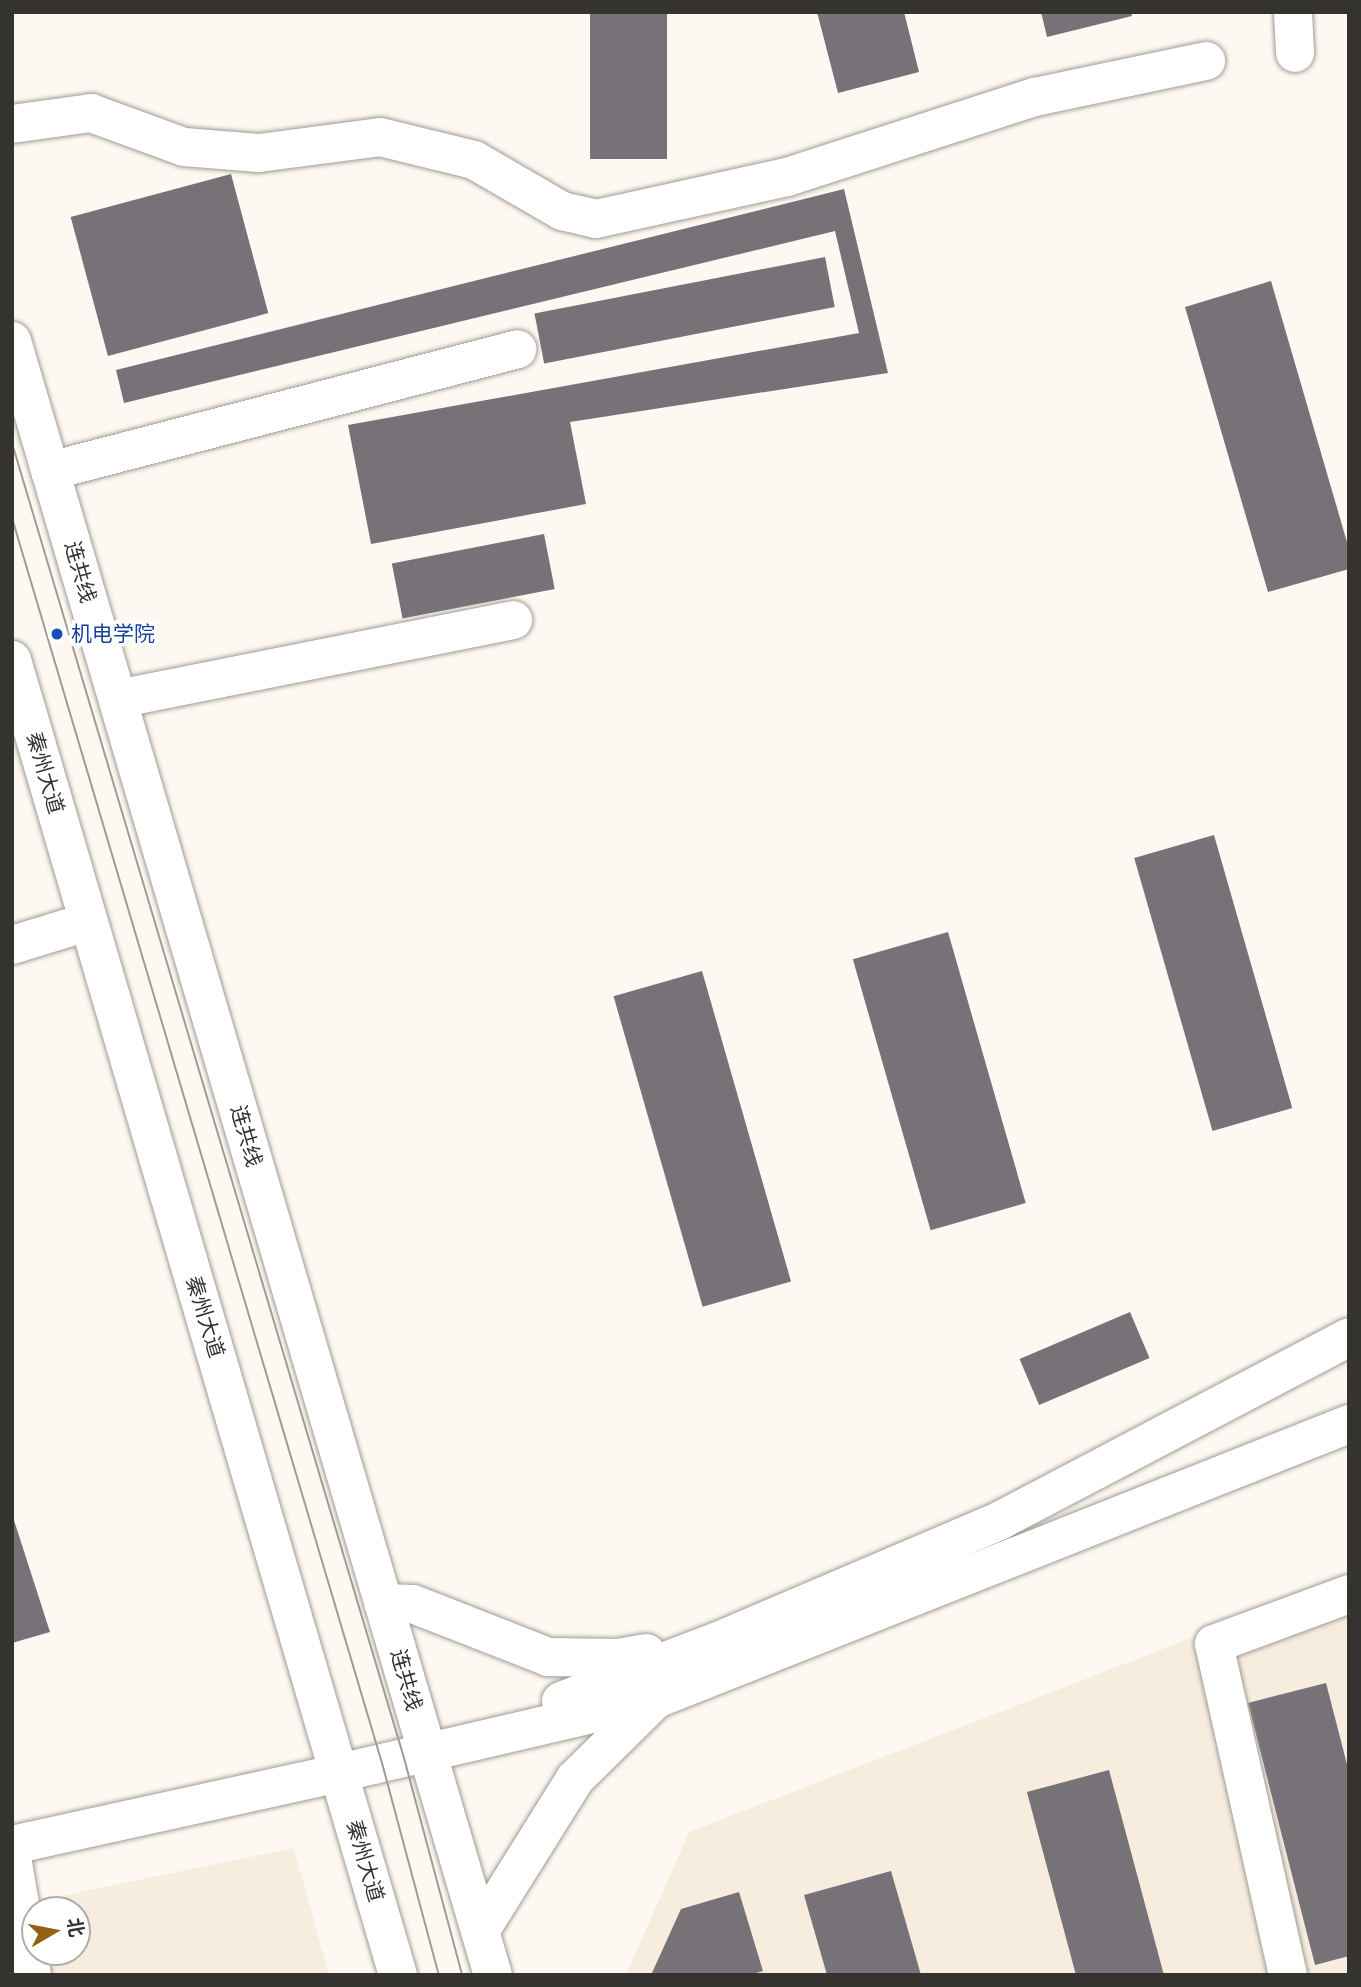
<!DOCTYPE html>
<html>
<head>
<meta charset="utf-8">
<style>
	body { margin:0 }
	#map { position:relative; width:1361px; height:1987px; overflow:hidden; background:#fdf8f1; font-family:Roboto,"Noto Sans SC",sans-serif }
	div>[style] { position:absolute }
	.built>* { inset:0; background:#f7eddf }
	.building>* { inset:0; background:#767278; transform-origin:0 0 }
	.roads { filter:drop-shadow(0 0 2px #a09c95) drop-shadow(0 0 2px #a09c95) }
	.minor>* { height:38px; margin:-19px; padding:0 19px; transform-origin:19px; border-radius:19px; background:#fff }
	.highway>* { height:38px; margin:-19px; padding:0 19px; transform-origin:19px; border-radius:19px; background:#fff }
	.tram>* { height:2px; margin:-1px; padding:0 1px; transform-origin:1px; border-radius:1px; background:#9f9c96 }
	.dots>* { width:19px; height:19px; translate:-50% -50%; box-sizing:border-box; border:4px solid #fff; border-radius:50% }
	span { translate:-50% -50%; white-space:nowrap; text-align:center; line-height:1.15; -webkit-text-stroke:7px #fff; paint-order:stroke }
	.street-label { font-size:21px; color:#353330 }
	.transit-label { font-size:21px; color:#164399 }
	.left { translate:0 -50%; text-align:left }
	.frame { position:absolute; inset:0; border:14px solid #353330; pointer-events:none }
	.north { position:absolute; left:21px; top:1896px; width:70px; height:70px; box-sizing:border-box; background:#fff; border:2px solid #aeadac; border-radius:50%; rotate:80deg; font-size:19px; font-weight:700; line-height:28px; text-align:center; color:#353330 }
	.north::after { content:''; display:block; margin:auto; width:24px; height:32px; background:#936112; clip-path:polygon(50% 0,100% 100%,50% 72%,0 100%) }
</style>
</head>
<body>
<div id="map">
	<div class="built">
		<div style="clip-path:polygon(1349px 1577px,1349px 1975px,626px 1975px,689px 1832px)"></div>
		<div style="clip-path:polygon(evenodd,294px 1848px,329px 1975px,12px 1975px,12px 1906px,294px 1848px,35px 1910px,77px 1910px,77px 1952px,35px 1952px,35px 1910px)"></div>
	</div>
	<div class="building">
		<div style="left:590px;top:12px;width:77px;height:147px"></div>
		<div style="clip-path:polygon(817px 12px,904px 12px,919px 72px,838px 93px)"></div>
		<div style="clip-path:polygon(1041px 12px,1131px 12px,1132px 16px,1047px 37px)"></div>
		<div style="left:231px;top:174px;width:144px;height:166px;rotate:75deg"></div>
		<div style="clip-path:polygon(844px 189px,888px 373px,570px 422px,586px 504px,371px 544px,348px 425px,859px 333px,835px 231px,124px 403px,116px 370px)"></div>
		<div style="left:825px;top:257px;width:51px;height:296px;rotate:79deg"></div>
		<div style="clip-path:polygon(1271px 281px,1349px 549px,1349px 569px,1268px 592px,1185px 307px)"></div>
		<div style="left:544px;top:534px;width:56px;height:155px;rotate:79deg"></div>
		<div style="left:1214px;top:835px;width:284px;height:83px;rotate:74deg"></div>
		<div style="left:948px;top:932px;width:282px;height:99px;rotate:74deg"></div>
		<div style="left:702px;top:971px;width:323px;height:92px;rotate:74deg"></div>
		<div style="left:1130px;top:1312px;width:50px;height:120px;rotate:67deg"></div>
		<div style="clip-path:polygon(12px 1514px,50px 1632px,12px 1643px)"></div>
		<div style="clip-path:polygon(1326px 1683px,1349px 1772px,1349px 1956px,1315px 1965px,1248px 1703px)"></div>
		<div style="left:1109px;top:1770px;width:213px;height:85px;rotate:75deg"></div>
		<div style="clip-path:polygon(891px 1871px,921px 1975px,827px 1975px,804px 1895px)"></div>
		<div style="clip-path:polygon(739px 1892px,763px 1971px,749px 1975px,651px 1975px,681px 1909px)"></div>
	</div>
	<div class="roads">
		<div class="minor">
			<div style="left:1293px;top:12px;width:41px;rotate:87.2deg"></div>
			<div style="left:12px;top:124px;width:80px;rotate:-7.9deg"></div>
			<div style="left:91px;top:113px;width:99px;rotate:20.1deg"></div>
			<div style="left:184px;top:147px;width:75px;rotate:4.6deg"></div>
			<div style="left:259px;top:153px;width:122px;rotate:-7.5deg"></div>
			<div style="left:380px;top:137px;width:97px;rotate:13.7deg"></div>
			<div style="left:474px;top:160px;width:102px;rotate:30.1deg"></div>
			<div style="left:562px;top:211px;width:35px;rotate:13deg"></div>
			<div style="left:596px;top:219px;width:196px;rotate:-12.4deg"></div>
			<div style="left:787px;top:177px;width:261px;rotate:-17.9deg"></div>
			<div style="left:1035px;top:97px;width:175px;rotate:-11.9deg"></div>
			<div style="left:50px;top:471px;width:483px;rotate:-14.6deg"></div>
			<div style="left:118px;top:699px;width:403px;rotate:-11.3deg"></div>
			<div style="left:12px;top:945px;width:78px;rotate:-17deg"></div>
			<div style="left:12px;top:1845px;width:335px;rotate:-12.4deg"></div>
			<div style="left:12px;top:1857px;width:120px;rotate:80.4deg"></div>
			<div style="left:1288px;top:1975px;width:339px;rotate:-102.6deg"></div>
			<div style="left:1214px;top:1644px;width:144px;rotate:-20.3deg"></div>
		</div>
		<div class="highway">
			<div style="left:12px;top:341px;width:1703px;rotate:73.6deg"></div>
			<div style="left:12px;top:660px;width:1370px;rotate:73.64deg"></div>
			<div style="left:383px;top:1603px;width:30px;rotate:2deg"></div>
			<div style="left:413px;top:1604px;width:145px;rotate:21.4deg"></div>
			<div style="left:548px;top:1657px;width:70px;rotate:0.8deg"></div>
			<div style="left:618px;top:1658px;width:29px;rotate:-10deg"></div>
			<div style="left:561px;top:1701px;width:168px;rotate:-20.9deg"></div>
			<div style="left:718px;top:1641px;width:306px;rotate:-23.1deg"></div>
			<div style="left:999px;top:1521px;width:395px;rotate:-27.7deg"></div>
			<div style="left:339px;top:1773px;width:326px;rotate:-13.1deg"></div>
			<div style="left:656px;top:1699px;width:746px;rotate:-21.64deg"></div>
			<div style="left:480px;top:1931px;width:179px;rotate:-58deg"></div>
			<div style="left:575px;top:1779px;width:112px;rotate:-44.6deg"></div>
		</div>
	</div>
	<div class="tram">
		<div style="left:12px;top:443px;width:1372px;rotate:73.4deg"></div>
		<div style="left:404px;top:1758px;width:225px;rotate:75deg"></div>
		<div style="left:12px;top:518px;width:1299px;rotate:73.45deg"></div>
		<div style="left:382px;top:1763px;width:220px;rotate:75deg"></div>
	</div>
	<div class="dots">
		<div style="left:57px;top:634px;background:#1a4fb4"></div>
	</div>
	<div class="street-label">
		<span style="left:80px;top:572px;rotate:74deg">连共线</span>
		<span style="left:45px;top:773px;rotate:74deg">秦州大道</span>
		<span style="left:246px;top:1136px;rotate:74deg">连共线</span>
		<span style="left:205px;top:1317px;rotate:73deg">秦州大道</span>
		<span style="left:406px;top:1680px;rotate:74deg">连共线</span>
		<span style="left:365px;top:1861px;rotate:74deg">秦州大道</span>
	</div>
	<div class="transit-label">
		<span class="left" style="left:71px;top:634px">机电学院</span>
	</div>
	<div class="frame"></div>
	<div class="north">北</div>
</div>
</body>
</html>
